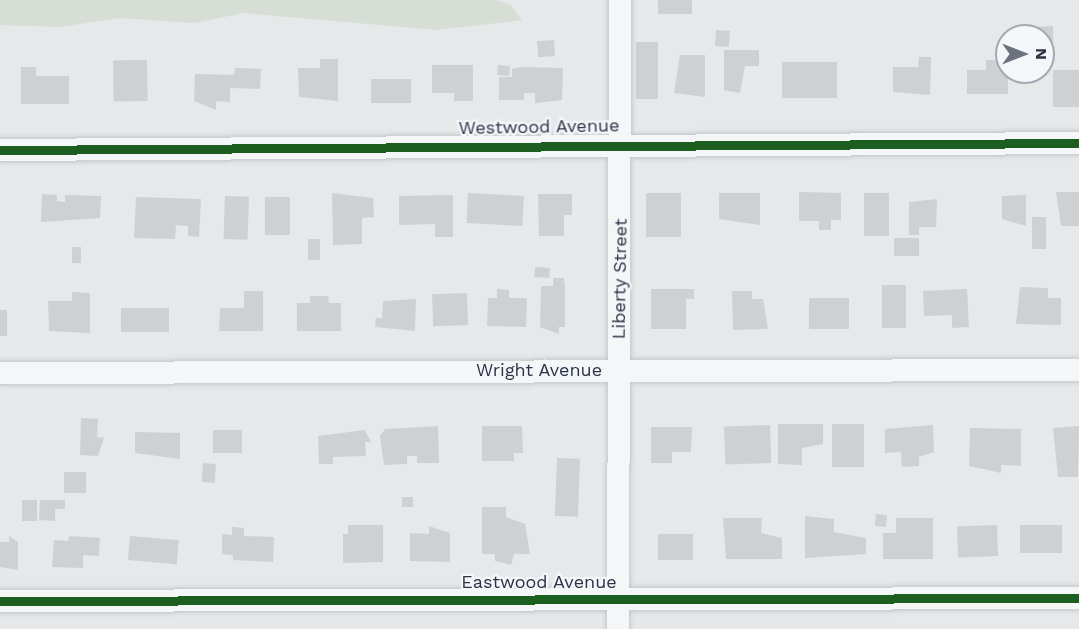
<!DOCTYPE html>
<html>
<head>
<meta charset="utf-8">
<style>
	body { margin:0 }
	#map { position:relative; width:1079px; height:629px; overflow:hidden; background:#e6e8ea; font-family:"Work Sans",sans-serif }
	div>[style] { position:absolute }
	.green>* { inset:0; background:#d6ded6 }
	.building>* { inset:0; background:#ced0d3; transform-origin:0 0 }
	.roads { filter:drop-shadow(0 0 2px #c4c6c8) drop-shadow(0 0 2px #c4c6c8) }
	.minor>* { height:22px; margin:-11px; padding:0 11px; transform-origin:11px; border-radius:11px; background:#f5f6f7 }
	.cycleway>* { height:9px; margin:-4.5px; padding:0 4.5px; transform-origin:4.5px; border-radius:4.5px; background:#1b5e20 }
	span { translate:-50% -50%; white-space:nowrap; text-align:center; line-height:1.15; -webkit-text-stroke:4.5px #f4f6f9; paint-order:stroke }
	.street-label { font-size:18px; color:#2b3445 }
	.north { position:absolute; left:995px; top:24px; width:60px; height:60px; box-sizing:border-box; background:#f4f6f9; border:2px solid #a4a8b1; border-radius:50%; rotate:90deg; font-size:16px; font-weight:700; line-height:24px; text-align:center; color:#2b3445 }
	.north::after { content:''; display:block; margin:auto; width:21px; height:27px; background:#6c737f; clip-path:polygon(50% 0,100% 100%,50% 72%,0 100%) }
</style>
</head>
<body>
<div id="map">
	<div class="green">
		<div style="clip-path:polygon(0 0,496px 0,510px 5px,522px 20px,437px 30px,244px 13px,194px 23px,120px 18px,60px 27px,0 25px)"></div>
	</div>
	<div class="building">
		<div style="left:658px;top:0;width:34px;height:14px"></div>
		<div style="clip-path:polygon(1053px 26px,1053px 45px,1043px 45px,1043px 36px,1033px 36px,1033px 27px)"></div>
		<div style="left:716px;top:30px;width:14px;height:16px;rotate:4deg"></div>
		<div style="left:554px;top:40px;width:16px;height:17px;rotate:86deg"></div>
		<div style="left:636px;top:42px;width:22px;height:57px"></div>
		<div style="clip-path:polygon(724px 50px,759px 50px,759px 66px,745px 66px,740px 93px,724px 90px)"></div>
		<div style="clip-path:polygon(680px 55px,705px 55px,705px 97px,674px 93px)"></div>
		<div style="clip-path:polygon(919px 57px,931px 57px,930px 95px,893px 92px,893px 67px,918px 67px)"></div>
		<div style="clip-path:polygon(320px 59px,338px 59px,338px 101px,299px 97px,298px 68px,320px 68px)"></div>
		<div style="left:147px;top:60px;width:41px;height:34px;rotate:89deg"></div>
		<div style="clip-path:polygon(986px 60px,1001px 60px,1001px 69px,1008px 72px,1008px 94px,967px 94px,967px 70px,986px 70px)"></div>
		<div style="left:837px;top:62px;width:36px;height:55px;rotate:90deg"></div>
		<div style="clip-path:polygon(432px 65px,473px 65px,473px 101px,454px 101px,454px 93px,432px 93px)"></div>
		<div style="left:498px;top:65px;width:12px;height:10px;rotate:5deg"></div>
		<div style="clip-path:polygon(21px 67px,36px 67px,36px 76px,69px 76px,69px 104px,21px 104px)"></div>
		<div style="clip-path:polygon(520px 67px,563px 68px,562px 100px,535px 103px,535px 93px,524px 93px,524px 100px,499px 100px,499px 77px,512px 77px,512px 69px)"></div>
		<div style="clip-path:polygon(235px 68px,261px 69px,260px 89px,230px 88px,230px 102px,216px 101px,216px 110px,194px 101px,195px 74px,234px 75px)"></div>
		<div style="left:1053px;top:70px;width:26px;height:37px"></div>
		<div style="left:371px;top:79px;width:40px;height:24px"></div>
		<div style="clip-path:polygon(799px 192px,841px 193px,841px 220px,831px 220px,831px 230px,819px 230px,819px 221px,799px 221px)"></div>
		<div style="clip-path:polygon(1056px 192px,1079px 192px,1079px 226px,1061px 226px)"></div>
		<div style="clip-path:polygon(332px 193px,373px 198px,374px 217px,362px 218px,362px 244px,333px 245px)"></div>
		<div style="left:468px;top:193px;width:56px;height:30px;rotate:3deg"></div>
		<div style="left:646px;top:193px;width:35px;height:44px"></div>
		<div style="clip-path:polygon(719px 193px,760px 193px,760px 225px,719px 219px)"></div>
		<div style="left:864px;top:193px;width:25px;height:43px"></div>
		<div style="clip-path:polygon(42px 194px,57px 195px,57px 201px,65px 202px,65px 195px,101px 196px,100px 218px,41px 222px)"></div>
		<div style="clip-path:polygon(538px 194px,572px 194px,572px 215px,564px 215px,564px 236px,539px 236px)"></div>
		<div style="clip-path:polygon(453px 195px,453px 237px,435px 237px,435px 224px,399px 225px,399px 196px)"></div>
		<div style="clip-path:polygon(1026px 195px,1026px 226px,1002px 219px,1002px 196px)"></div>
		<div style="left:225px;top:196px;width:24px;height:43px;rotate:2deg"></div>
		<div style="clip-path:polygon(136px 197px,201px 199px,199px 237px,188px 236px,188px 226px,176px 225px,175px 239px,134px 238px)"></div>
		<div style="left:290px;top:197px;width:38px;height:25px;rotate:90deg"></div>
		<div style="clip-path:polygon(937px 199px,936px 227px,919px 227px,919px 235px,909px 235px,909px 202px)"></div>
		<div style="left:1046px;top:217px;width:32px;height:14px;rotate:90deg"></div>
		<div style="left:894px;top:238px;width:25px;height:18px"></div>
		<div style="left:308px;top:239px;width:12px;height:21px"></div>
		<div style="left:72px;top:247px;width:9px;height:16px"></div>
		<div style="left:535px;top:267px;width:15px;height:10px;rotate:4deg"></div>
		<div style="clip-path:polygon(553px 278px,564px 278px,565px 287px,565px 327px,559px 327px,559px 334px,540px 327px,541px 286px,553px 286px)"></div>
		<div style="left:882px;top:285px;width:24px;height:43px"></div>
		<div style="clip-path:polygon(1020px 287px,1048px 288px,1048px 298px,1061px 298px,1061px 325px,1016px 324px)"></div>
		<div style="clip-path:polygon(497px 289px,509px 290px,509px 298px,527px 298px,526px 327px,487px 326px,488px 298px,497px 298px)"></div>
		<div style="clip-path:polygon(651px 289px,694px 289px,694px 299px,686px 299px,686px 329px,651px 329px)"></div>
		<div style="clip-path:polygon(967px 289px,969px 327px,952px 328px,952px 315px,924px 316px,923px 291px)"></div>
		<div style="clip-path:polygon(244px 291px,263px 291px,263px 331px,219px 331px,220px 308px,244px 308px)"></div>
		<div style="clip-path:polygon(732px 291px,752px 291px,752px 299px,763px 299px,768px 329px,733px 330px)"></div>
		<div style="clip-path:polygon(72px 292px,90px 293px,90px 333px,49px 331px,48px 301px,72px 301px)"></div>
		<div style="left:467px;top:293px;width:32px;height:35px;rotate:88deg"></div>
		<div style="clip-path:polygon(310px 296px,328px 296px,329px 303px,341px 303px,341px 331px,297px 331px,297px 303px,310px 303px)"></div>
		<div style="left:809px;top:298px;width:40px;height:31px"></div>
		<div style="clip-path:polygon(416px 299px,415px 331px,375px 327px,376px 318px,382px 318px,383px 301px)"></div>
		<div style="left:121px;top:308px;width:48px;height:24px"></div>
		<div style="left:0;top:310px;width:7px;height:26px"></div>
		<div style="clip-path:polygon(81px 418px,98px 419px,97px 437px,104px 438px,98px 456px,80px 455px)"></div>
		<div style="clip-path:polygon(778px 424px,823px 424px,823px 444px,802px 448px,802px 465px,778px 464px)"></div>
		<div style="left:832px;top:424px;width:32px;height:43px"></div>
		<div style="left:770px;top:425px;width:38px;height:46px;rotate:88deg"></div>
		<div style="clip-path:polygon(933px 425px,934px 452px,919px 457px,919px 466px,902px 467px,901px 452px,885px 453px,885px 429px)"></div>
		<div style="clip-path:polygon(438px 426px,439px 463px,417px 463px,417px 456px,407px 456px,407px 464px,384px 465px,380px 436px,385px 429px)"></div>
		<div style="clip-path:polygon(482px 426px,522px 426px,523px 453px,514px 453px,514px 461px,482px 461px)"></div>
		<div style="clip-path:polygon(1079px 426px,1078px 477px,1058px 477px,1053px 428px)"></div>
		<div style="clip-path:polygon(651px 427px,692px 427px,691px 452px,672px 452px,672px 463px,651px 463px)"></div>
		<div style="clip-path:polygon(970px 428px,1021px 429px,1021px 466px,1001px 465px,1001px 473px,969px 466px)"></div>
		<div style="left:242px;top:430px;width:23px;height:29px;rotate:90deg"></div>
		<div style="clip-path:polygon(365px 430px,371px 442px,365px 442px,366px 456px,333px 457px,333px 464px,319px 464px,318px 436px)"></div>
		<div style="clip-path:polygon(135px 432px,180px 433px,180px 459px,135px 453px)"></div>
		<div style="left:557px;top:458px;width:23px;height:58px;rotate:2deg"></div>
		<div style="left:203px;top:463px;width:13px;height:19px;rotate:4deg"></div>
		<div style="left:64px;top:472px;width:22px;height:21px"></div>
		<div style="left:402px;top:497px;width:11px;height:10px"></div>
		<div style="left:22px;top:500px;width:15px;height:21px"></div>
		<div style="clip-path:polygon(40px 500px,65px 500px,65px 509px,55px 509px,55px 521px,39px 520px)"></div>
		<div style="clip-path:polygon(482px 507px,506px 507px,506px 517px,525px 524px,530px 554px,514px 554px,511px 565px,495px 561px,495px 554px,482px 554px)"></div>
		<div style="left:876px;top:514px;width:11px;height:12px;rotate:5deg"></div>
		<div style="clip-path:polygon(805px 516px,834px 519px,834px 532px,866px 538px,866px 554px,805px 558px)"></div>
		<div style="clip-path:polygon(723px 518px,762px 518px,761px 533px,782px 538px,782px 559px,726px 559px)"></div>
		<div style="clip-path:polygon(896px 518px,933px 518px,933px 559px,883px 559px,883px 533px,896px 533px)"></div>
		<div style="clip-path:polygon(348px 525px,383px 525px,383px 562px,343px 563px,343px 534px,348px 534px)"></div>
		<div style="left:997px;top:525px;width:31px;height:40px;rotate:88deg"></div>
		<div style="left:1020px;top:525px;width:42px;height:28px"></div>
		<div style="clip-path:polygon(429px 526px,450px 533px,450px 562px,410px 561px,410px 533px,429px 534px)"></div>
		<div style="clip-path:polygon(232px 527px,244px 528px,244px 536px,274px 537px,273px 562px,233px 560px,233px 555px,222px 554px,222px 534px,232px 535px)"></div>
		<div style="left:658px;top:534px;width:35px;height:26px"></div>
		<div style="clip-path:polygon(9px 536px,18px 542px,18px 570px,0 567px,0 542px,9px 542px)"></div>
		<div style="clip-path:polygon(69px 536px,100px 538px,99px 556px,83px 555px,83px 568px,52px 567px,54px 540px,68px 541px)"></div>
		<div style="left:130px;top:536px;width:49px;height:24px;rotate:5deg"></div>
	</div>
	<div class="roads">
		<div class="minor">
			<div style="left:0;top:150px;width:1079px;rotate:-0.37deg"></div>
			<div style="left:0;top:373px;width:1079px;rotate:-0.16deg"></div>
			<div style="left:0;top:601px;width:1079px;rotate:-0.16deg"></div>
			<div style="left:618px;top:629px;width:629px;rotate:-89.82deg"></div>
		</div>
	</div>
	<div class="cycleway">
		<div style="left:0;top:150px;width:1079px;rotate:-0.37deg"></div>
		<div style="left:0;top:601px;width:1079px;rotate:-0.16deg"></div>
	</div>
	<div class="street-label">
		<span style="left:539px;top:127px;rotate:-1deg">Westwood Avenue</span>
		<span style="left:620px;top:279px;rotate:-89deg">Liberty Street</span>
		<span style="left:539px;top:370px">Wright Avenue</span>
		<span style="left:539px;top:582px">Eastwood Avenue</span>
	</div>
	<div class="north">N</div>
</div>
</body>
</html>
